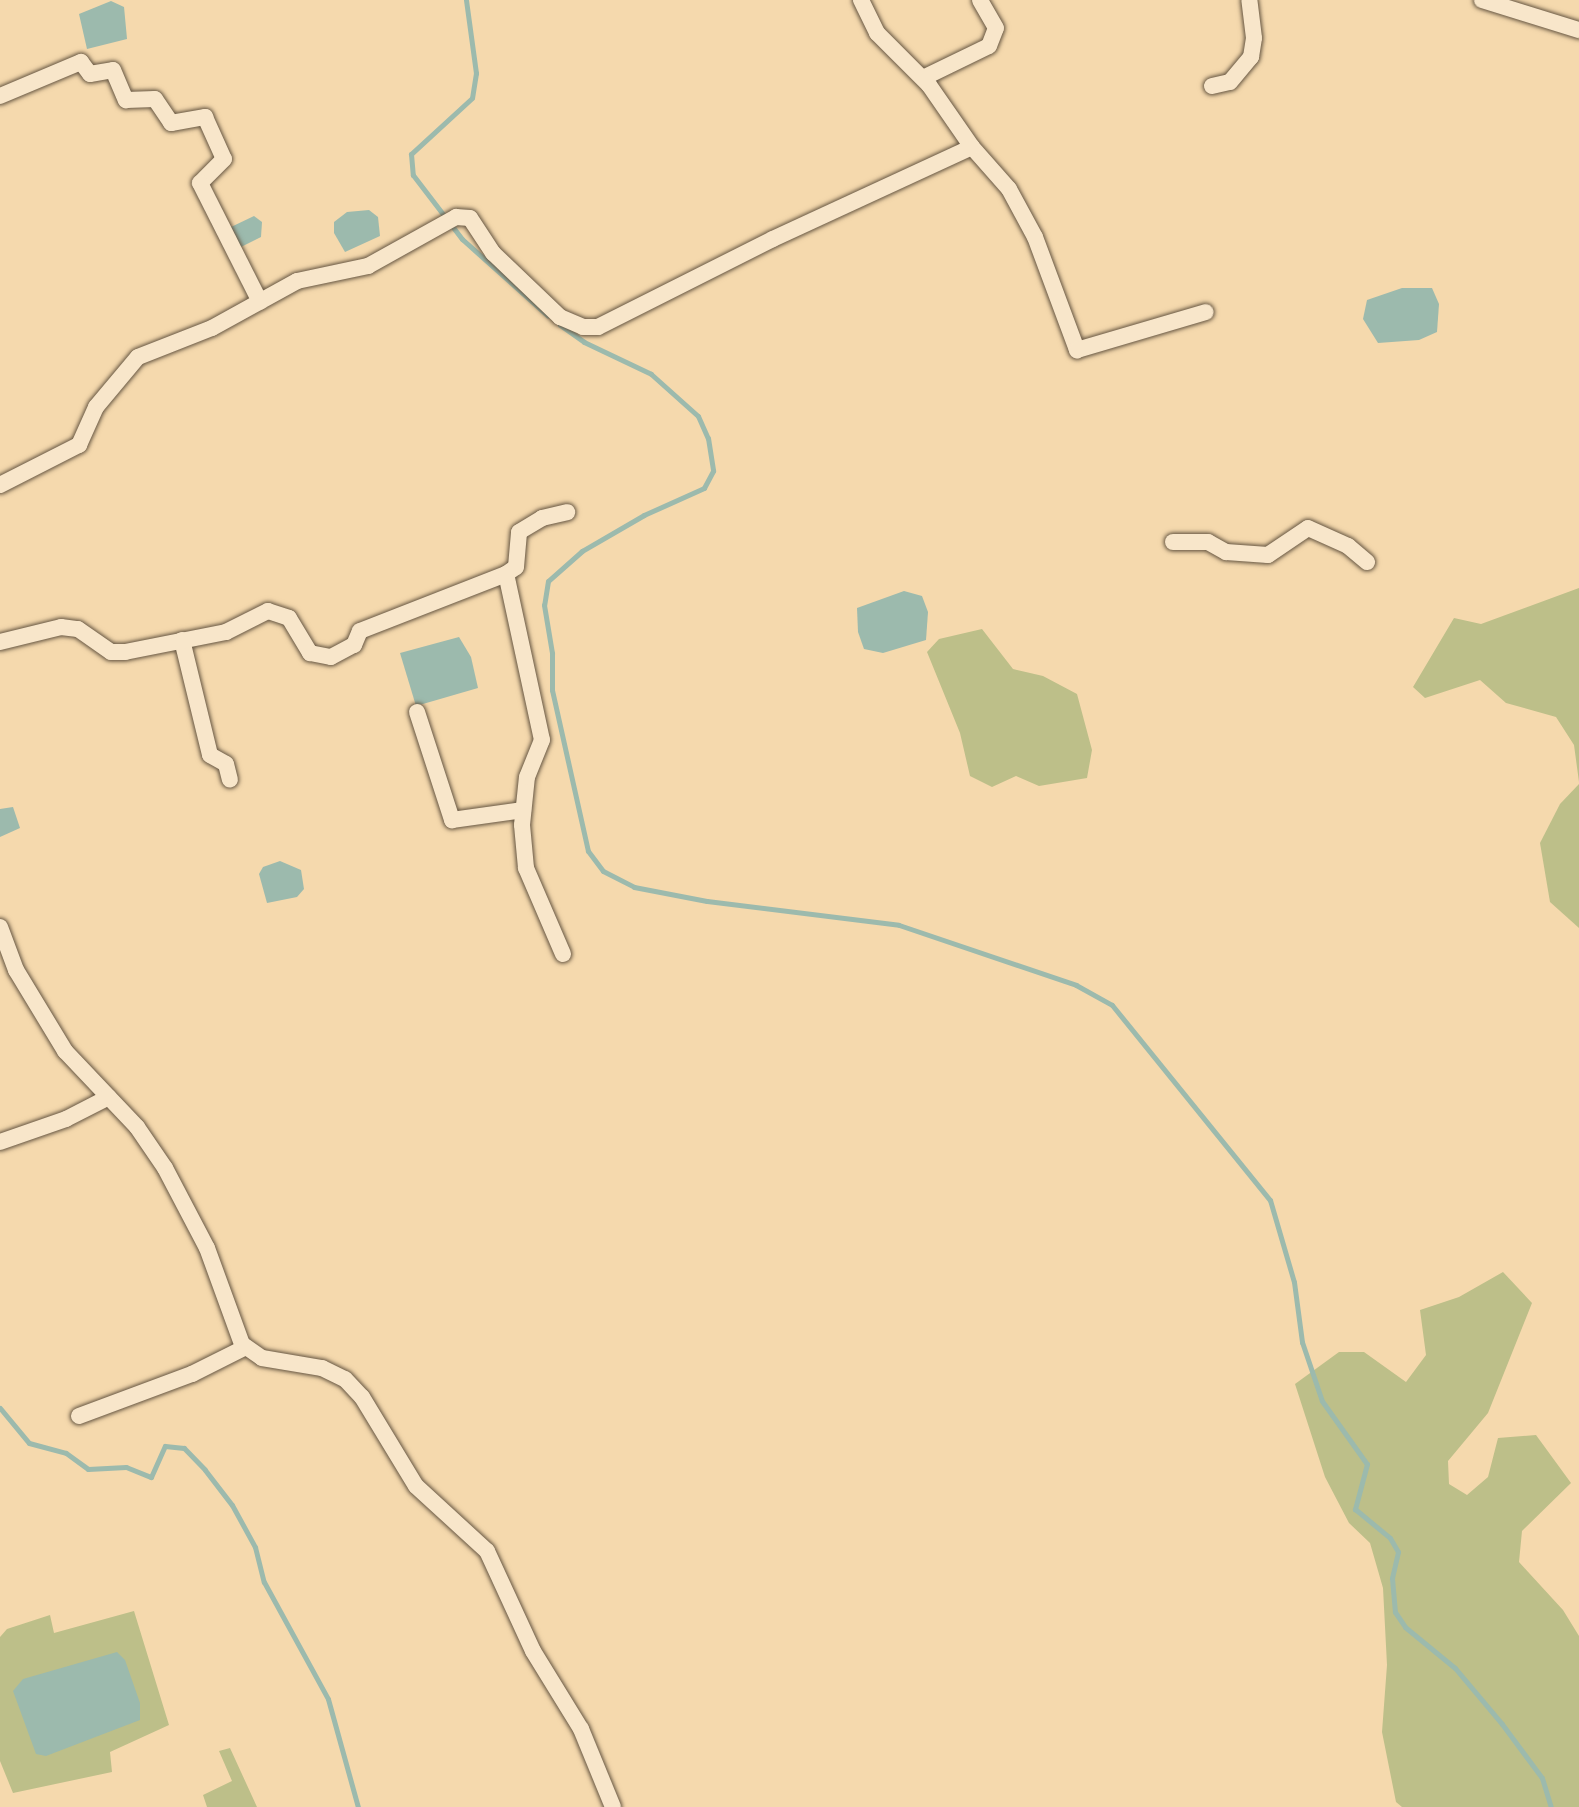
<!DOCTYPE html>
<html>
<head>
<meta charset="utf-8">
<style>
	body { margin:0 }
	#map { position:relative; width:1579px; height:1807px; overflow:hidden; background:#f5d9ad; font-family:Cardo,serif }
	div>[style] { position:absolute }
	.green>* { inset:0; background:#bdbf89 }
	.water>* { inset:0; background:#9cbaad }
	.stream>* { height:5px; margin:-2.5px; padding:0 2.5px; transform-origin:2.5px; border-radius:2.5px; background:#9cbaad }
	.roads { filter:drop-shadow(0 0 2px #665642) drop-shadow(0 0 2px #665642) }
	.minor>* { height:16px; margin:-8px; padding:0 8px; transform-origin:8px; border-radius:8px; background:#f8e6ca }
	span { translate:-50% -50%; white-space:nowrap; text-align:center; line-height:1.15; -webkit-text-stroke:5px #f8e6ca; paint-order:stroke }
</style>
</head>
<body>
<div id="map">
	<div class="green">
		<div style="clip-path:polygon(1579px 588px,1579px 782px,1574px 745px,1556px 717px,1506px 703px,1480px 680px,1425px 698px,1413px 687px,1454px 618px,1481px 624px)"></div>
		<div style="clip-path:polygon(982px 629px,1013px 669px,1043px 676px,1077px 694px,1092px 750px,1087px 778px,1039px 786px,1016px 776px,992px 787px,970px 776px,960px 733px,927px 652px,939px 639px)"></div>
		<div style="clip-path:polygon(1579px 784px,1579px 928px,1550px 902px,1540px 843px,1560px 804px)"></div>
		<div style="clip-path:polygon(1503px 1272px,1532px 1303px,1488px 1413px,1448px 1461px,1449px 1484px,1467px 1495px,1488px 1477px,1498px 1438px,1536px 1435px,1571px 1483px,1522px 1531px,1519px 1562px,1563px 1610px,1579px 1636px,1579px 1807px,1402px 1807px,1396px 1802px,1382px 1732px,1387px 1665px,1383px 1588px,1370px 1543px,1349px 1523px,1325px 1477px,1295px 1384px,1339px 1352px,1364px 1352px,1406px 1382px,1426px 1355px,1420px 1310px,1459px 1297px)"></div>
		<div style="clip-path:polygon(134px 1611px,169px 1725px,110px 1752px,112px 1772px,13px 1793px,0 1761px,0 1637px,7px 1629px,50px 1615px,54px 1633px)"></div>
		<div style="clip-path:polygon(230px 1748px,257px 1807px,207px 1807px,203px 1795px,232px 1781px,219px 1751px)"></div>
	</div>
	<div class="water">
		<div style="clip-path:polygon(111px 1px,124px 7px,127px 39px,87px 49px,79px 14px)"></div>
		<div style="clip-path:polygon(369px 210px,378px 217px,380px 236px,345px 252px,334px 233px,334px 222px,347px 212px)"></div>
		<div style="clip-path:polygon(254px 216px,262px 222px,261px 237px,241px 247px,231px 227px)"></div>
		<div style="clip-path:polygon(1402px 288px,1432px 288px,1439px 304px,1437px 332px,1419px 340px,1378px 343px,1363px 319px,1367px 300px)"></div>
		<div style="clip-path:polygon(904px 591px,922px 596px,928px 612px,926px 640px,883px 653px,864px 649px,858px 632px,857px 608px)"></div>
		<div style="clip-path:polygon(459px 637px,471px 657px,478px 688px,416px 706px,400px 653px)"></div>
		<div style="clip-path:polygon(13px 807px,20px 828px,0 837px,0 809px)"></div>
		<div style="clip-path:polygon(280px 861px,301px 870px,304px 889px,297px 897px,267px 903px,259px 874px,263px 867px)"></div>
		<div style="clip-path:polygon(117px 1652px,125px 1660px,140px 1703px,140px 1720px,46px 1756px,36px 1754px,13px 1691px,23px 1679px)"></div>
	</div>
	<div class="stream">
		<div style="left:466px;top:0;width:74px;rotate:82.2deg"></div>
		<div style="left:476px;top:73px;width:25px;rotate:99deg"></div>
		<div style="left:472px;top:98px;width:83px;rotate:137.4deg"></div>
		<div style="left:411px;top:154px;width:21px;rotate:85deg"></div>
		<div style="left:413px;top:175px;width:81px;rotate:52.6deg"></div>
		<div style="left:462px;top:239px;width:115px;rotate:41.8deg"></div>
		<div style="left:560px;top:325px;width:29px;rotate:35deg"></div>
		<div style="left:584px;top:342px;width:74px;rotate:25.5deg"></div>
		<div style="left:651px;top:374px;width:63px;rotate:41.8deg"></div>
		<div style="left:698px;top:416px;width:24px;rotate:66deg"></div>
		<div style="left:708px;top:438px;width:33px;rotate:81deg"></div>
		<div style="left:713px;top:471px;width:19px;rotate:118deg"></div>
		<div style="left:704px;top:488px;width:66px;rotate:155.8deg"></div>
		<div style="left:644px;top:515px;width:72px;rotate:149.9deg"></div>
		<div style="left:582px;top:551px;width:45px;rotate:138.6deg"></div>
		<div style="left:548px;top:581px;width:24px;rotate:99deg"></div>
		<div style="left:544px;top:605px;width:49px;rotate:80.5deg"></div>
		<div style="left:552px;top:653px;width:37px;rotate:90deg"></div>
		<div style="left:552px;top:690px;width:165px;rotate:77.4deg"></div>
		<div style="left:588px;top:851px;width:25px;rotate:53deg"></div>
		<div style="left:603px;top:871px;width:35px;rotate:27deg"></div>
		<div style="left:634px;top:887px;width:74px;rotate:10.9deg"></div>
		<div style="left:707px;top:901px;width:193px;rotate:7.1deg"></div>
		<div style="left:899px;top:925px;width:187px;rotate:18.7deg"></div>
		<div style="left:1076px;top:985px;width:41px;rotate:29.1deg"></div>
		<div style="left:1112px;top:1005px;width:251px;rotate:51deg"></div>
		<div style="left:1270px;top:1200px;width:85px;rotate:73.7deg"></div>
		<div style="left:1294px;top:1282px;width:61px;rotate:82.4deg"></div>
		<div style="left:1302px;top:1342px;width:62px;rotate:71.3deg"></div>
		<div style="left:1322px;top:1401px;width:77px;rotate:54.5deg"></div>
		<div style="left:1367px;top:1464px;width:47px;rotate:104.9deg"></div>
		<div style="left:1355px;top:1509px;width:45px;rotate:39.6deg"></div>
		<div style="left:1390px;top:1538px;width:16px;rotate:60deg"></div>
		<div style="left:1398px;top:1552px;width:27px;rotate:103deg"></div>
		<div style="left:1392px;top:1578px;width:34px;rotate:85deg"></div>
		<div style="left:1395px;top:1612px;width:18px;rotate:56deg"></div>
		<div style="left:1405px;top:1627px;width:65px;rotate:39.4deg"></div>
		<div style="left:1455px;top:1668px;width:73px;rotate:50deg"></div>
		<div style="left:1502px;top:1724px;width:67px;rotate:53.5deg"></div>
		<div style="left:1542px;top:1778px;width:30px;rotate:73deg"></div>
		<div style="left:0;top:1408px;width:45px;rotate:50.4deg"></div>
		<div style="left:29px;top:1443px;width:38px;rotate:15deg"></div>
		<div style="left:66px;top:1453px;width:27px;rotate:36deg"></div>
		<div style="left:88px;top:1469px;width:38px;rotate:-3deg"></div>
		<div style="left:126px;top:1467px;width:27px;rotate:22deg"></div>
		<div style="left:151px;top:1477px;width:34px;rotate:-66deg"></div>
		<div style="left:165px;top:1446px;width:19px;rotate:6deg"></div>
		<div style="left:184px;top:1448px;width:30px;rotate:46deg"></div>
		<div style="left:205px;top:1470px;width:44px;rotate:52.4deg"></div>
		<div style="left:232px;top:1505px;width:48px;rotate:61.3deg"></div>
		<div style="left:255px;top:1547px;width:36px;rotate:76deg"></div>
		<div style="left:264px;top:1582px;width:133px;rotate:61.3deg"></div>
		<div style="left:328px;top:1699px;width:112px;rotate:74.5deg"></div>
	</div>
	<div class="roads">
		<div class="minor">
			<div style="left:861px;top:0;width:37px;rotate:64deg"></div>
			<div style="left:877px;top:33px;width:74px;rotate:45deg"></div>
			<div style="left:929px;top:85px;width:75px;rotate:55.3deg"></div>
			<div style="left:972px;top:147px;width:56px;rotate:48.6deg"></div>
			<div style="left:1009px;top:189px;width:55px;rotate:61.6deg"></div>
			<div style="left:1035px;top:237px;width:121px;rotate:69.6deg"></div>
			<div style="left:1077px;top:350px;width:134px;rotate:-16.4deg"></div>
			<div style="left:1482px;top:0;width:102px;rotate:17.2deg"></div>
			<div style="left:923px;top:78px;width:73px;rotate:-25.9deg"></div>
			<div style="left:989px;top:46px;width:19px;rotate:-69deg"></div>
			<div style="left:996px;top:28px;width:32px;rotate:-120deg"></div>
			<div style="left:1212px;top:86px;width:18px;rotate:-13deg"></div>
			<div style="left:1230px;top:82px;width:33px;rotate:-50deg"></div>
			<div style="left:1251px;top:57px;width:19px;rotate:-81deg"></div>
			<div style="left:1254px;top:38px;width:38px;rotate:-97deg"></div>
			<div style="left:0;top:96px;width:88px;rotate:-22.8deg"></div>
			<div style="left:81px;top:62px;width:15px;rotate:53deg"></div>
			<div style="left:90px;top:74px;width:23px;rotate:-10deg"></div>
			<div style="left:113px;top:70px;width:33px;rotate:67deg"></div>
			<div style="left:126px;top:100px;width:29px;rotate:-2deg"></div>
			<div style="left:155px;top:99px;width:29px;rotate:56deg"></div>
			<div style="left:171px;top:123px;width:35px;rotate:-10deg"></div>
			<div style="left:205px;top:117px;width:46px;rotate:65.7deg"></div>
			<div style="left:224px;top:159px;width:34px;rotate:135deg"></div>
			<div style="left:200px;top:183px;width:133px;rotate:63.2deg"></div>
			<div style="left:0;top:485px;width:89px;rotate:-26.9deg"></div>
			<div style="left:79px;top:445px;width:42px;rotate:-65.9deg"></div>
			<div style="left:96px;top:407px;width:65px;rotate:-50deg"></div>
			<div style="left:138px;top:357px;width:79px;rotate:-21.4deg"></div>
			<div style="left:212px;top:328px;width:97px;rotate:-28.9deg"></div>
			<div style="left:297px;top:281px;width:73px;rotate:-11.9deg"></div>
			<div style="left:368px;top:266px;width:101px;rotate:-29.1deg"></div>
			<div style="left:456px;top:217px;width:14px;rotate:4deg"></div>
			<div style="left:470px;top:218px;width:42px;rotate:56.7deg"></div>
			<div style="left:493px;top:253px;width:93px;rotate:43.7deg"></div>
			<div style="left:560px;top:317px;width:25px;rotate:23deg"></div>
			<div style="left:583px;top:327px;width:15px"></div>
			<div style="left:598px;top:327px;width:196px;rotate:-26.7deg"></div>
			<div style="left:773px;top:239px;width:219px;rotate:-24.8deg"></div>
			<div style="left:1173px;top:542px;width:35px"></div>
			<div style="left:1208px;top:542px;width:21px;rotate:29deg"></div>
			<div style="left:1226px;top:552px;width:42px;rotate:4.1deg"></div>
			<div style="left:1268px;top:555px;width:48px;rotate:-34deg"></div>
			<div style="left:1308px;top:528px;width:44px;rotate:24.2deg"></div>
			<div style="left:1348px;top:546px;width:25px;rotate:40deg"></div>
			<div style="left:182px;top:640px;width:118px;rotate:76.3deg"></div>
			<div style="left:210px;top:755px;width:18px;rotate:29deg"></div>
			<div style="left:226px;top:764px;width:16px;rotate:76deg"></div>
			<div style="left:0;top:642px;width:63px;rotate:-13.8deg"></div>
			<div style="left:61px;top:627px;width:17px;rotate:7deg"></div>
			<div style="left:78px;top:629px;width:40px;rotate:34.9deg"></div>
			<div style="left:111px;top:652px;width:14px"></div>
			<div style="left:125px;top:652px;width:103px;rotate:-11.2deg"></div>
			<div style="left:226px;top:632px;width:47px;rotate:-26.6deg"></div>
			<div style="left:268px;top:611px;width:22px;rotate:18deg"></div>
			<div style="left:289px;top:618px;width:41px;rotate:59deg"></div>
			<div style="left:310px;top:653px;width:21px;rotate:11deg"></div>
			<div style="left:331px;top:657px;width:26px;rotate:-28deg"></div>
			<div style="left:354px;top:645px;width:15px;rotate:-67deg"></div>
			<div style="left:360px;top:631px;width:157px;rotate:-21.3deg"></div>
			<div style="left:417px;top:712px;width:114px;rotate:72deg"></div>
			<div style="left:452px;top:820px;width:72px;rotate:-8deg"></div>
			<div style="left:0;top:927px;width:46px;rotate:69.6deg"></div>
			<div style="left:16px;top:970px;width:95px;rotate:58.8deg"></div>
			<div style="left:65px;top:1051px;width:105px;rotate:46.5deg"></div>
			<div style="left:137px;top:1127px;width:50px;rotate:55.7deg"></div>
			<div style="left:165px;top:1168px;width:90px;rotate:62.3deg"></div>
			<div style="left:207px;top:1248px;width:102px;rotate:70deg"></div>
			<div style="left:242px;top:1344px;width:24px;rotate:35deg"></div>
			<div style="left:262px;top:1358px;width:61px;rotate:9.5deg"></div>
			<div style="left:322px;top:1368px;width:25px;rotate:26deg"></div>
			<div style="left:345px;top:1379px;width:25px;rotate:47deg"></div>
			<div style="left:362px;top:1397px;width:104px;rotate:58.8deg"></div>
			<div style="left:416px;top:1486px;width:96px;rotate:42.5deg"></div>
			<div style="left:487px;top:1551px;width:110px;rotate:65.3deg"></div>
			<div style="left:533px;top:1651px;width:92px;rotate:58.4deg"></div>
			<div style="left:581px;top:1729px;width:84px;rotate:67.7deg"></div>
			<div style="left:563px;top:954px;width:94px;rotate:-113.3deg"></div>
			<div style="left:526px;top:868px;width:43px;rotate:-95.3deg"></div>
			<div style="left:522px;top:825px;width:48px;rotate:-84.1deg"></div>
			<div style="left:527px;top:777px;width:40px;rotate:-68deg"></div>
			<div style="left:542px;top:740px;width:170px;rotate:-102.2deg"></div>
			<div style="left:506px;top:574px;width:12px;rotate:-35deg"></div>
			<div style="left:516px;top:567px;width:35px;rotate:-85deg"></div>
			<div style="left:519px;top:532px;width:27px;rotate:-31deg"></div>
			<div style="left:542px;top:518px;width:26px;rotate:-13deg"></div>
			<div style="left:0;top:1142px;width:70px;rotate:-19.2deg"></div>
			<div style="left:66px;top:1119px;width:48px;rotate:-27.1deg"></div>
			<div style="left:79px;top:1416px;width:121px;rotate:-20.4deg"></div>
			<div style="left:192px;top:1374px;width:60px;rotate:-26.6deg"></div>
		</div>
	</div>
</div>
</body>
</html>
